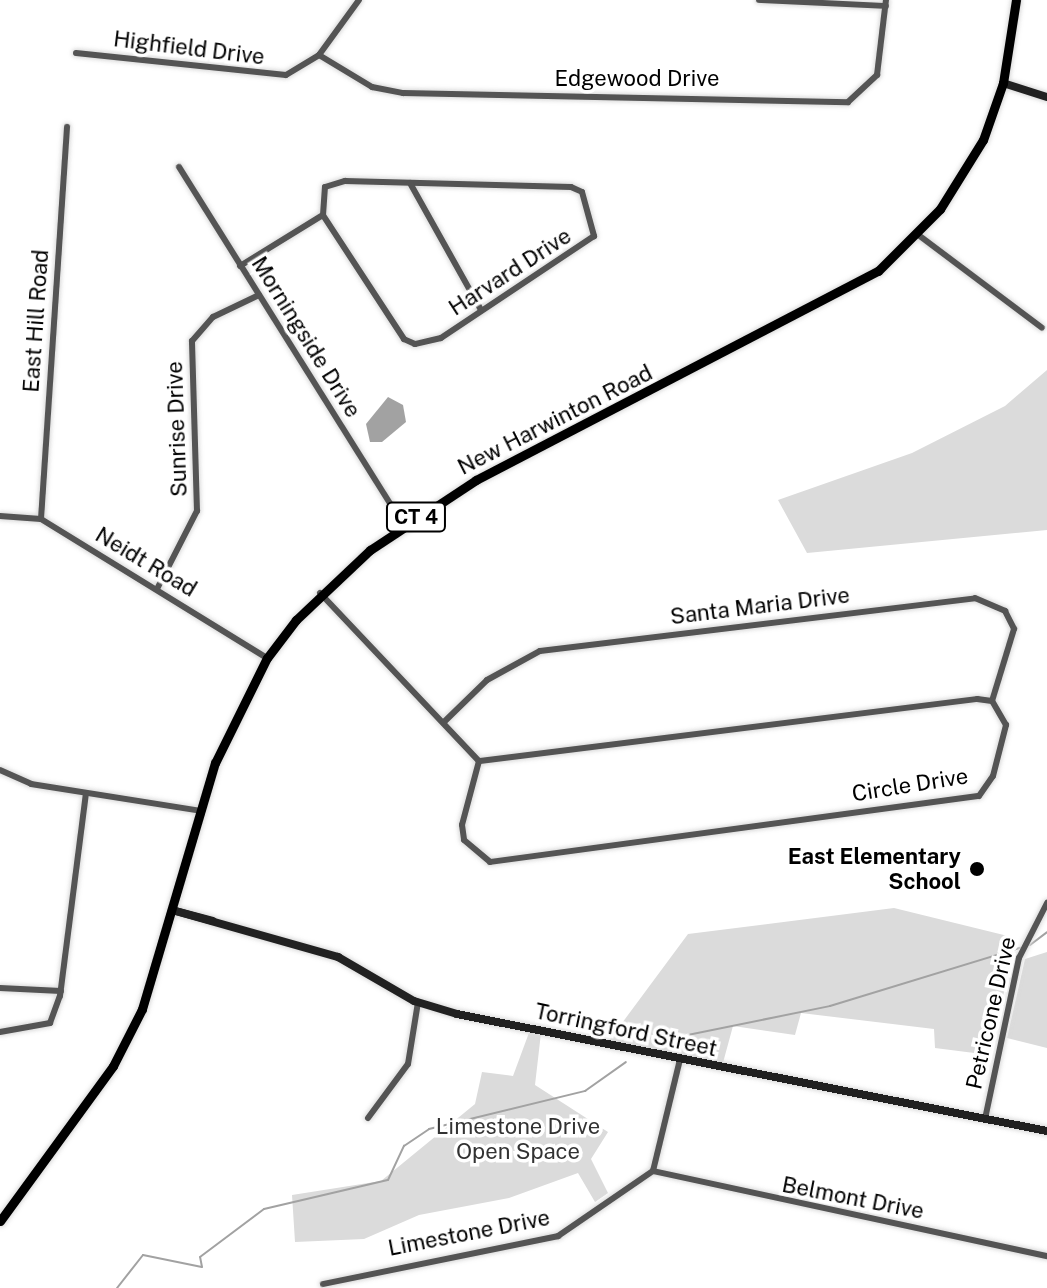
<!DOCTYPE html>
<html>
<head>
<meta charset="utf-8">
<style>
	body { margin:0 }
	#map { position:relative; width:1047px; height:1288px; overflow:hidden; background:#fff; font-family:"Public Sans",sans-serif }
	div>[style] { position:absolute }
	.green>* { inset:0; background:#dbdbdb }
	.water>* { inset:0; background:#a2a2a2 }
	.stream>* { height:2px; margin:-1px; padding:0 1px; transform-origin:1px; border-radius:1px; background:#a2a2a2 }
	.roads { filter:drop-shadow(0 0 2px #dbdbdb) drop-shadow(0 0 2px #dbdbdb) }
	.street>* { height:6px; margin:-3px; padding:0 3px; transform-origin:3px; border-radius:3px; background:#545454 }
	.secondary>* { height:8px; margin:-4px; padding:0 4px; transform-origin:4px; border-radius:4px; background:#212121 }
	.primary>* { height:9px; margin:-4.5px; padding:0 4.5px; transform-origin:4.5px; border-radius:4.5px; background:#000 }
	.dots>* { width:22px; height:22px; translate:-50% -50%; box-sizing:border-box; border:4px solid #fff; border-radius:50% }
	span { translate:-50% -50%; white-space:nowrap; text-align:center; line-height:1.15; -webkit-text-stroke:7px #fff; paint-order:stroke }
	.shield-label span { padding:2px 6px; background:#fff; border:2px solid; border-radius:6px; -webkit-text-stroke-width:0 }
	.shield-label { font-size:20px; color:#000; font-weight:700 }
	.street-label { font-size:22px; color:#000 }
	.poi-label { font-size:22px; color:#000; font-weight:700 }
	.right { translate:-100% -50%; text-align:right }
	.park-label { font-size:22px; color:#323232 }
</style>
</head>
<body>
<div id="map">
	<div class="green">
		<div style="clip-path:polygon(1047px 370px,1047px 530px,807px 553px,778px 500px,912px 453px,1005px 406px)"></div>
		<div style="clip-path:polygon(894px 908px,1016px 938px,990px 1055px,935px 1048px,934px 1029px,801px 1013px,795px 1035px,733px 1026px,721px 1070px,605px 1046px,688px 934px)"></div>
		<div style="clip-path:polygon(1047px 952px,1047px 1048px,1007px 1038px,1025px 959px)"></div>
		<div style="clip-path:polygon(530px 1030px,541px 1033px,535px 1085px,608px 1132px,591px 1159px,608px 1193px,595px 1202px,578px 1173px,509px 1198px,419px 1215px,364px 1239px,295px 1242px,292px 1195px,381px 1181px,475px 1104px,482px 1072px,513px 1076px)"></div>
	</div>
	<div class="water">
		<div style="clip-path:polygon(388px 397px,403px 405px,406px 422px,382px 442px,370px 442px,366px 424px)"></div>
	</div>
	<div class="stream">
		<div style="left:1030px;top:945px;width:21px;rotate:-37deg"></div>
		<div style="left:663px;top:1040px;width:170px;rotate:-11.5deg"></div>
		<div style="left:830px;top:1006px;width:199px;rotate:-17deg"></div>
		<div style="left:117px;top:1288px;width:42px;rotate:-51.8deg"></div>
		<div style="left:143px;top:1255px;width:60px;rotate:11.5deg"></div>
		<div style="left:202px;top:1267px;width:10px;rotate:-101deg"></div>
		<div style="left:200px;top:1257px;width:80px;rotate:-36.9deg"></div>
		<div style="left:264px;top:1209px;width:127px;rotate:-13.2deg"></div>
		<div style="left:388px;top:1180px;width:38px;rotate:-65deg"></div>
		<div style="left:404px;top:1146px;width:30px;rotate:-34deg"></div>
		<div style="left:429px;top:1129px;width:161px;rotate:-13.7deg"></div>
		<div style="left:585px;top:1091px;width:50px;rotate:-35.3deg"></div>
	</div>
	<div class="roads">
		<div class="street">
			<div style="left:759px;top:0;width:127px;rotate:2.7deg"></div>
			<div style="left:76px;top:53px;width:211px;rotate:6deg"></div>
			<div style="left:286px;top:75px;width:39px;rotate:-31deg"></div>
			<div style="left:319px;top:55px;width:68px;rotate:-54deg"></div>
			<div style="left:319px;top:55px;width:62px;rotate:31.1deg"></div>
			<div style="left:372px;top:87px;width:32px;rotate:11deg"></div>
			<div style="left:403px;top:93px;width:445px;rotate:1.2deg"></div>
			<div style="left:848px;top:102px;width:40px;rotate:-43deg"></div>
			<div style="left:877px;top:75px;width:76px;rotate:-83.2deg"></div>
			<div style="left:179px;top:167px;width:424px;rotate:57.9deg"></div>
			<div style="left:345px;top:181px;width:226px;rotate:1.5deg"></div>
			<div style="left:571px;top:187px;width:12px;rotate:24deg"></div>
			<div style="left:582px;top:192px;width:46px;rotate:74.7deg"></div>
			<div style="left:594px;top:236px;width:184px;rotate:146.3deg"></div>
			<div style="left:441px;top:338px;width:27px;rotate:167deg"></div>
			<div style="left:415px;top:344px;width:12px;rotate:-156deg"></div>
			<div style="left:404px;top:339px;width:148px;rotate:-123.2deg"></div>
			<div style="left:323px;top:215px;width:28px;rotate:-86deg"></div>
			<div style="left:325px;top:187px;width:21px;rotate:-17deg"></div>
			<div style="left:410px;top:183px;width:145px;rotate:60.8deg"></div>
			<div style="left:917px;top:234px;width:156px;rotate:36.9deg"></div>
			<div style="left:240px;top:266px;width:97px;rotate:-31.6deg"></div>
			<div style="left:0;top:516px;width:41px;rotate:4.2deg"></div>
			<div style="left:41px;top:519px;width:265px;rotate:31.6deg"></div>
			<div style="left:41px;top:519px;width:393px;rotate:-86.2deg"></div>
			<div style="left:157px;top:589px;width:88px;rotate:-62.9deg"></div>
			<div style="left:197px;top:511px;width:170px;rotate:-91.7deg"></div>
			<div style="left:192px;top:341px;width:32px;rotate:-49deg"></div>
			<div style="left:213px;top:317px;width:51px;rotate:-25.6deg"></div>
			<div style="left:320px;top:593px;width:231px;rotate:46.6deg"></div>
			<div style="left:479px;top:761px;width:66px;rotate:104.9deg"></div>
			<div style="left:462px;top:825px;width:15px;rotate:82deg"></div>
			<div style="left:464px;top:840px;width:34px;rotate:40deg"></div>
			<div style="left:490px;top:862px;width:493px;rotate:-7.7deg"></div>
			<div style="left:979px;top:796px;width:24px;rotate:-55deg"></div>
			<div style="left:993px;top:776px;width:53px;rotate:-75.7deg"></div>
			<div style="left:1006px;top:725px;width:28px;rotate:-120deg"></div>
			<div style="left:992px;top:701px;width:15px;rotate:-172deg"></div>
			<div style="left:977px;top:699px;width:502px;rotate:172.9deg"></div>
			<div style="left:444px;top:722px;width:60px;rotate:-44.3deg"></div>
			<div style="left:487px;top:680px;width:60px;rotate:-28.7deg"></div>
			<div style="left:540px;top:651px;width:438px;rotate:-6.9deg"></div>
			<div style="left:975px;top:598px;width:33px;rotate:23deg"></div>
			<div style="left:1005px;top:611px;width:20px;rotate:63deg"></div>
			<div style="left:1014px;top:629px;width:75px;rotate:107deg"></div>
			<div style="left:0;top:770px;width:34px;rotate:24deg"></div>
			<div style="left:31px;top:784px;width:172px;rotate:9deg"></div>
			<div style="left:0;top:988px;width:61px;rotate:2.8deg"></div>
			<div style="left:0;top:1032px;width:51px;rotate:-10.2deg"></div>
			<div style="left:50px;top:1023px;width:29px;rotate:-70deg"></div>
			<div style="left:60px;top:996px;width:204px;rotate:-82.7deg"></div>
			<div style="left:368px;top:1118px;width:67px;rotate:-53.5deg"></div>
			<div style="left:408px;top:1064px;width:63px;rotate:-80.8deg"></div>
			<div style="left:985px;top:1119px;width:165px;rotate:-78.1deg"></div>
			<div style="left:1019px;top:958px;width:62px;rotate:-63deg"></div>
			<div style="left:653px;top:1171px;width:403px;rotate:12.2deg"></div>
			<div style="left:653px;top:1171px;width:115px;rotate:-76.4deg"></div>
			<div style="left:323px;top:1284px;width:240px;rotate:-11.5deg"></div>
			<div style="left:558px;top:1236px;width:115px;rotate:-34.4deg"></div>
		</div>
		<div class="secondary">
			<div style="left:1003px;top:83px;width:46px;rotate:17.7deg"></div>
			<div style="left:172px;top:910px;width:173px;rotate:15.8deg"></div>
			<div style="left:338px;top:957px;width:88px;rotate:30.1deg"></div>
			<div style="left:414px;top:1001px;width:45px;rotate:16.8deg"></div>
			<div style="left:457px;top:1014px;width:601px;rotate:11.22deg"></div>
			<div style="left:172px;top:910px;width:42px;rotate:15deg"></div>
		</div>
		<div class="primary">
			<div style="left:0;top:1221px;width:192px;rotate:-53.9deg"></div>
			<div style="left:113px;top:1066px;width:64px;rotate:-63deg"></div>
			<div style="left:142px;top:1009px;width:257px;rotate:-73.5deg"></div>
			<div style="left:215px;top:763px;width:117px;rotate:-63.7deg"></div>
			<div style="left:267px;top:658px;width:48px;rotate:-52.7deg"></div>
			<div style="left:296px;top:620px;width:102px;rotate:-43.4deg"></div>
			<div style="left:370px;top:550px;width:127px;rotate:-33.4deg"></div>
			<div style="left:476px;top:480px;width:453px;rotate:-27.5deg"></div>
			<div style="left:878px;top:271px;width:88px;rotate:-45deg"></div>
			<div style="left:940px;top:209px;width:81px;rotate:-58.1deg"></div>
			<div style="left:983px;top:140px;width:60px;rotate:-70.7deg"></div>
			<div style="left:1003px;top:83px;width:84px;rotate:-81.1deg"></div>
		</div>
	</div>
	<div class="dots">
		<div style="left:977px;top:869px;background:#000"></div>
	</div>
	<div class="shield-label">
		<span style="left:416px;top:517px">CT 4</span>
	</div>
	<div class="street-label">
		<span style="left:189px;top:48px;rotate:7deg">Highfield Drive</span>
		<span style="left:637px;top:79px">Edgewood Drive</span>
		<span style="left:510px;top:272px;rotate:-33deg">Harvard Drive</span>
		<span style="left:36px;top:321px;rotate:-86deg">East Hill Road</span>
		<span style="left:306px;top:337px;rotate:58deg">Morningside Drive</span>
		<span style="left:555px;top:420px;rotate:-27deg">New Harwinton Road</span>
		<span style="left:177px;top:429px;rotate:-92deg">Sunrise Drive</span>
		<span style="left:146px;top:562px;rotate:31deg">Neidt Road</span>
		<span style="left:760px;top:606px;rotate:-7deg">Santa Maria Drive</span>
		<span style="left:910px;top:785px;rotate:-9deg">Circle Drive</span>
		<span style="left:991px;top:1013px;rotate:-77deg">Petricone Drive</span>
		<span style="left:626px;top:1030px;rotate:12deg">Torringford Street</span>
		<span style="left:853px;top:1198px;rotate:11deg">Belmont Drive</span>
		<span style="left:469px;top:1233px;rotate:-11deg">Limestone Drive</span>
	</div>
	<div class="poi-label">
		<span class="right" style="left:961px;top:869px">East Elementary<br>School</span>
	</div>
	<div class="park-label">
		<span style="left:518px;top:1139px">Limestone Drive<br>Open Space</span>
	</div>
</div>
</body>
</html>
